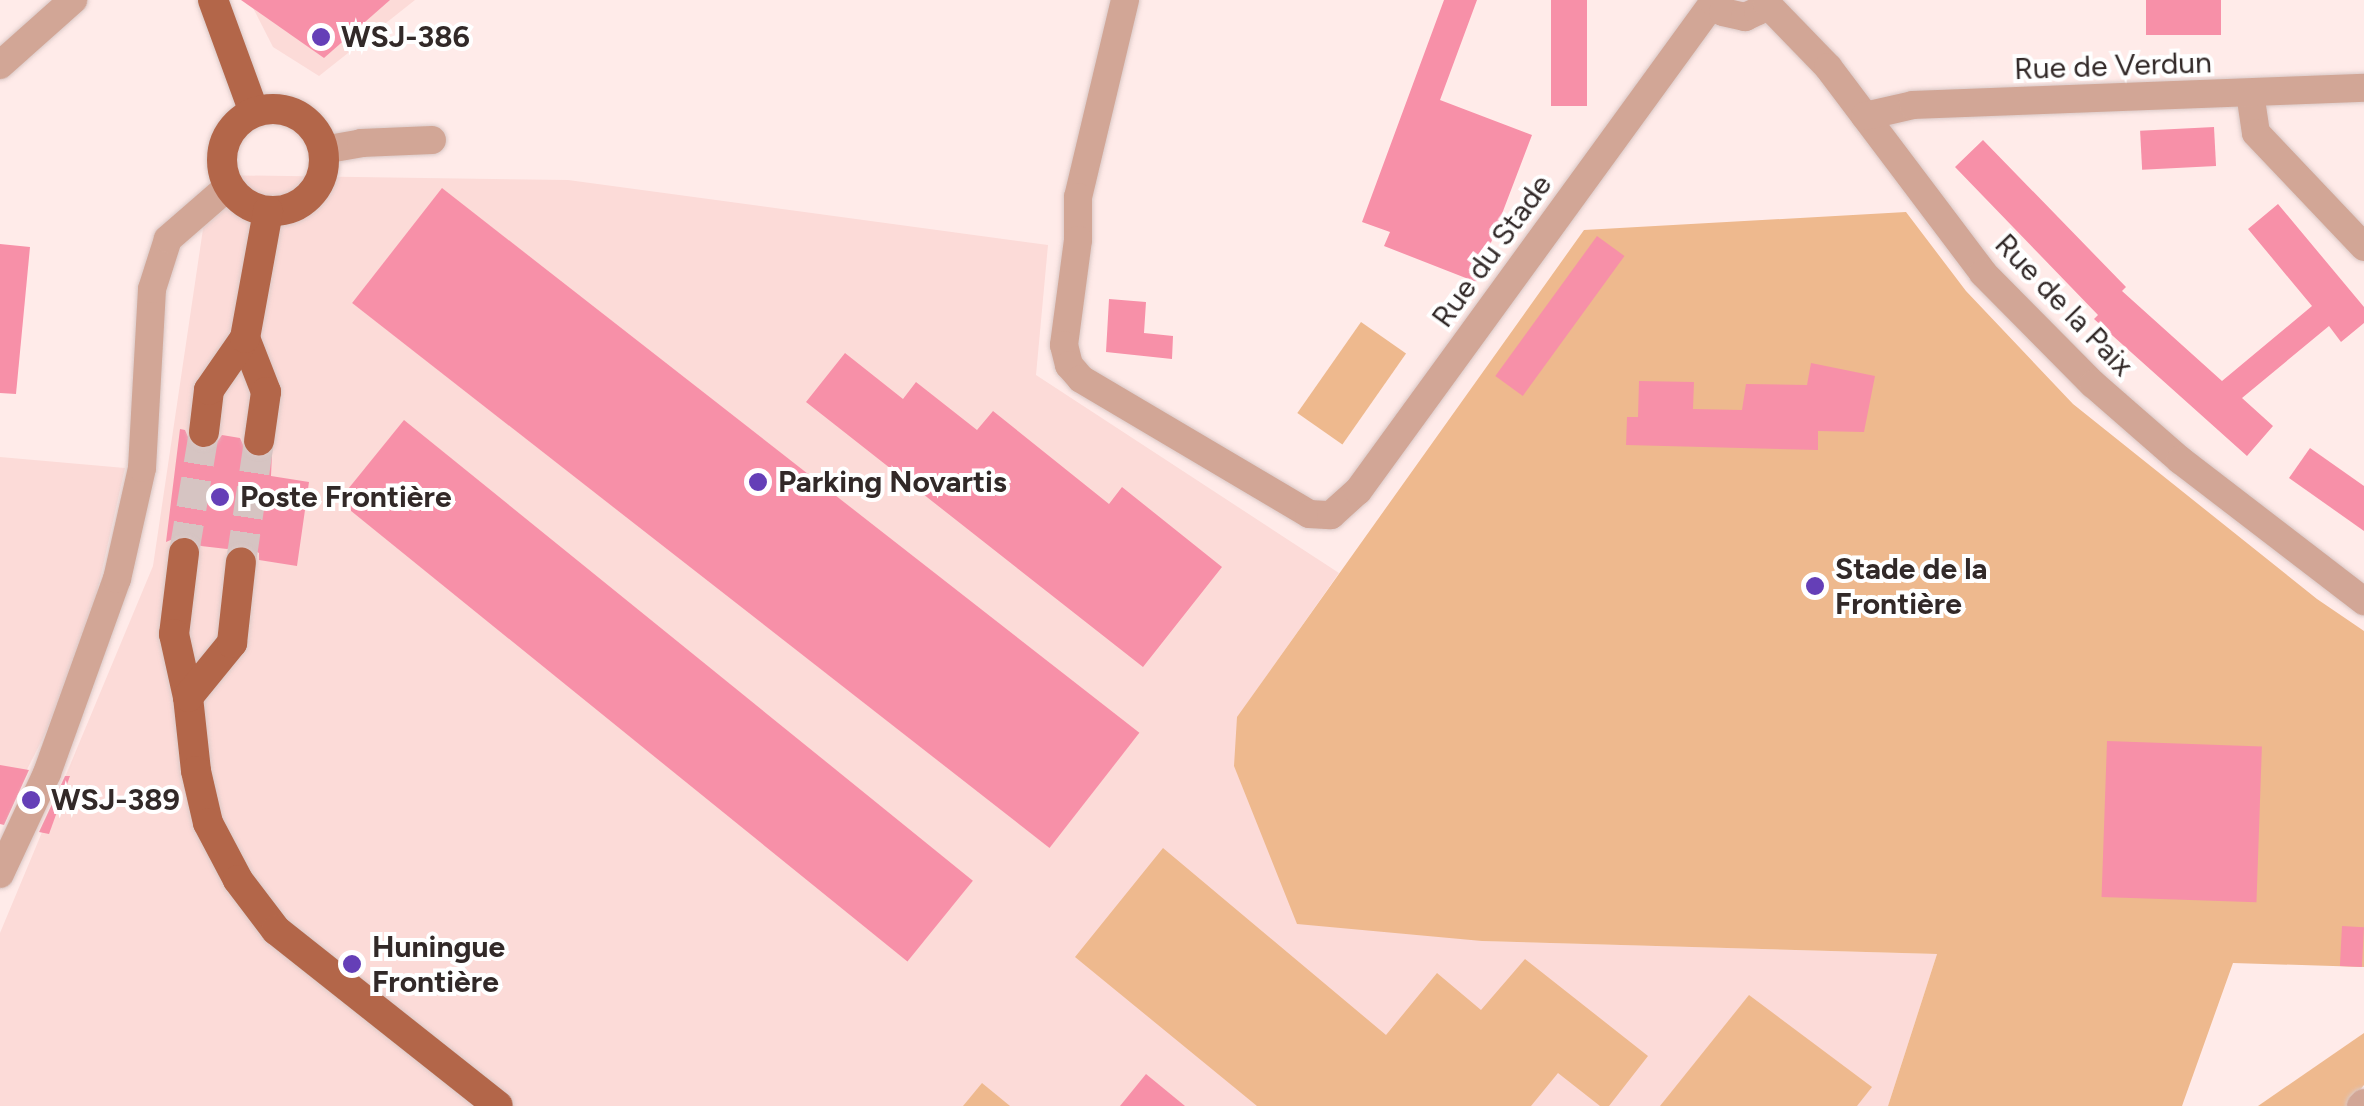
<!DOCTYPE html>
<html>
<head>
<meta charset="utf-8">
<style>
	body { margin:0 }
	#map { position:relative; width:2364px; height:1106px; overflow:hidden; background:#ffebe9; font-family:Figtree,sans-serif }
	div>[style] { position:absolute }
	.built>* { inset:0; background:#fcdbd8 }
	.green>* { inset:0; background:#eeb98e; transform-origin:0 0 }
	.building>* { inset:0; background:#f790a8; transform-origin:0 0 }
	.major-tunnel>* { height:30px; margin-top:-15px; transform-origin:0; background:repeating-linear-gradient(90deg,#d6c4c2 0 30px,transparent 0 45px) }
	.roads { filter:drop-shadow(0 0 2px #dac8c6) drop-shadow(0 0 2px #dac8c6) }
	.minor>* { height:28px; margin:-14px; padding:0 14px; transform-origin:14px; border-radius:14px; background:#d2a696 }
	.major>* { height:30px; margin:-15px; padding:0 15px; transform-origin:15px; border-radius:15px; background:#b36649 }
	.major>.ring { margin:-15px; padding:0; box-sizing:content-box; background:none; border:30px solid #b36649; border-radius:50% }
	.dots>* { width:28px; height:28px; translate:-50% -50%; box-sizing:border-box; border:5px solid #fff; border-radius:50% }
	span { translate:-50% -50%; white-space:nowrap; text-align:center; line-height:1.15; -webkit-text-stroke:8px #fff; paint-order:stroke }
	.poi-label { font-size:30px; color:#322928; font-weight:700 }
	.left { translate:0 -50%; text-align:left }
	.street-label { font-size:30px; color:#322928 }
</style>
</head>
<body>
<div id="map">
	<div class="built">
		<div style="clip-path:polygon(249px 0,415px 0,319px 76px,273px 47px)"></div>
		<div style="clip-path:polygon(211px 175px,568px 180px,1048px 245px,1036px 375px,1339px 573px,1237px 718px,1482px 941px,1937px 954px,1888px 1106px,0 1106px,0 933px,153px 566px)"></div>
		<div style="clip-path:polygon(0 457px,125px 468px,91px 619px,46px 732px,0 823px)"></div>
	</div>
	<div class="green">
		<div style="clip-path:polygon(1906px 212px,1966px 291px,2073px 404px,2317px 599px,2364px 631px,2364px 967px,2233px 963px,2182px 1106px,1888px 1106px,1937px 954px,1482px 941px,1297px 924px,1234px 766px,1237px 717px,1584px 230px)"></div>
		<div style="left:1361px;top:322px;width:55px;height:111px;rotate:35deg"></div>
		<div style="clip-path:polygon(1163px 848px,1386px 1035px,1437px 973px,1481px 1010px,1525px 959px,1648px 1056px,1609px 1106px,1600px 1106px,1558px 1073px,1531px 1106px,1257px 1106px,1075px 957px)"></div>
		<div style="clip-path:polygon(1749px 995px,1872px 1087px,1857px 1106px,1660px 1106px)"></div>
		<div style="clip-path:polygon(2364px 1033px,2364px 1085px,2347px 1106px,2258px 1106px)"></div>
		<div style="clip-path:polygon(982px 1083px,1010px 1106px,963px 1106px)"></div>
	</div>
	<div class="building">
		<div style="clip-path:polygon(241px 0,390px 0,324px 58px)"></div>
		<div style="clip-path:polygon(1444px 0,1477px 0,1440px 100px,1532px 135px,1476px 282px,1384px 246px,1390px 232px,1362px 222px)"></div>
		<div style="left:1551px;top:0;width:36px;height:106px"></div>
		<div style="left:2146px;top:0;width:75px;height:35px"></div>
		<div style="left:2214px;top:127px;width:39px;height:74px;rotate:87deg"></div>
		<div style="clip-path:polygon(1983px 140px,2126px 287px,2122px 291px,2222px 381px,2312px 306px,2248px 229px,2278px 204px,2364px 307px,2364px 323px,2341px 342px,2329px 326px,2242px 398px,2273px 426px,2247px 456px,2094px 319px,2098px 315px,1955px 167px)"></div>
		<div style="left:442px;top:188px;width:885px;height:146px;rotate:38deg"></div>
		<div style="left:1597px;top:236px;width:34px;height:173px;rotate:36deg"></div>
		<div style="clip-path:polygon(0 244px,30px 247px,16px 394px,0 393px)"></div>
		<div style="clip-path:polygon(1109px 299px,1146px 302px,1144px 333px,1173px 336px,1172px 359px,1106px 352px)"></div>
		<div style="clip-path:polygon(845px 353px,903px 399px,916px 382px,977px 430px,993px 411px,1109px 504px,1122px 487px,1222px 567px,1143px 667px,806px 402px)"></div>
		<div style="clip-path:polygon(1811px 363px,1875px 376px,1864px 432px,1818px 431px,1818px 450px,1626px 445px,1627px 417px,1638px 417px,1639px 381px,1694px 382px,1693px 409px,1742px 410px,1746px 384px,1807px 385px)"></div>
		<div style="left:404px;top:420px;width:732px;height:104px;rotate:39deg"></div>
		<div style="clip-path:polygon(180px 429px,185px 430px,192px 446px,201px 450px,212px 449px,222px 435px,240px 438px,248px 456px,257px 460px,272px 454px,271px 476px,309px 482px,297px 566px,259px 560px,259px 553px,244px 544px,227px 549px,201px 546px,185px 534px,166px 542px)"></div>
		<div style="clip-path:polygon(2310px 448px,2364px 486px,2364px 531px,2289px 478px)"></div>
		<div style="left:2107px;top:741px;width:155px;height:156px;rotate:2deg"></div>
		<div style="clip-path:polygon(0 765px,29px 770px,4px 825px,0 824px)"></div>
		<div style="clip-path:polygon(65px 776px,70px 776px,49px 834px,39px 832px)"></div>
		<div style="left:2342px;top:926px;width:22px;height:40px;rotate:3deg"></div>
		<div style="clip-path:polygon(1146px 1074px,1185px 1106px,1120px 1106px)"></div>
	</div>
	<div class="major-tunnel">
		<div style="left:184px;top:553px;width:123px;rotate:-80.6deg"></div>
		<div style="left:241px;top:562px;width:122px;rotate:-81.5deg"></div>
	</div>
	<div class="roads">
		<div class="minor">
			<div style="left:1125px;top:0;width:203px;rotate:103.4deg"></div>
			<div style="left:1078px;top:197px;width:43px;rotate:90deg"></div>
			<div style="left:1078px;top:240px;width:106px;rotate:97.6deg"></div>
			<div style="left:1064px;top:345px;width:21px;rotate:76deg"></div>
			<div style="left:1069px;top:365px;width:18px;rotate:49deg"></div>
			<div style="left:1081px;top:379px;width:265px;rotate:30.6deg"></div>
			<div style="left:1309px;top:514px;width:22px;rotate:3deg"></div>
			<div style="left:1331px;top:515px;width:36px;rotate:-42deg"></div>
			<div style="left:1358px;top:491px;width:603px;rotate:-53.97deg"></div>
			<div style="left:1712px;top:0;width:16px;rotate:47deg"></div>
			<div style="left:1723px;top:12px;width:23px;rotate:13deg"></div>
			<div style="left:1745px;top:17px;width:14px;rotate:-25deg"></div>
			<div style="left:1758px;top:11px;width:15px;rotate:-48deg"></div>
			<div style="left:1767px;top:4px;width:88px;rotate:45.9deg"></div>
			<div style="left:1828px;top:67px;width:258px;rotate:53deg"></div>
			<div style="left:1983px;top:273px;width:156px;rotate:45.3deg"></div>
			<div style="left:2093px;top:384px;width:116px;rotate:41.1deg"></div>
			<div style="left:2180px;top:460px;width:232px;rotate:37.5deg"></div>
			<div style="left:0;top:65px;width:98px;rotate:-41.7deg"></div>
			<div style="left:2250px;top:93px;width:40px;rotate:81.5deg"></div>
			<div style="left:2256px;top:133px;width:157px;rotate:46.5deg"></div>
			<div style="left:1865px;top:116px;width:49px;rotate:-12.9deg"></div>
			<div style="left:1913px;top:105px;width:451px;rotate:-2.2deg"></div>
			<div style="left:323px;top:150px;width:39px;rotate:-10deg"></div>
			<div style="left:361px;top:143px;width:71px;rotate:-2.4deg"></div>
			<div style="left:0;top:874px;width:111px;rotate:-65deg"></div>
			<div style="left:47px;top:773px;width:206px;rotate:-70.2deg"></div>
			<div style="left:117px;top:579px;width:114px;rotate:-77.3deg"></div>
			<div style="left:142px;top:468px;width:179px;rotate:-86.8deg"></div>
			<div style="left:152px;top:289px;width:52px;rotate:-72.3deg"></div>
			<div style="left:168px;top:239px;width:81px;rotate:-41deg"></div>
			<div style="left:2361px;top:1106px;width:4px;rotate:-45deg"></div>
		</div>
		<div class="major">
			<div style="left:213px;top:0;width:119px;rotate:69.9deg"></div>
			<div class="ring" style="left:222px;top:109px;width:72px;height:72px"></div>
			<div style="left:245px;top:338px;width:58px;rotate:68.7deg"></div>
			<div style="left:266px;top:392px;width:49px;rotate:98.1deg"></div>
			<div style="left:204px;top:432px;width:42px;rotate:-83.2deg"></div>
			<div style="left:209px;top:390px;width:63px;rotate:-55.3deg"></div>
			<div style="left:245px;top:338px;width:129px;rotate:-79.7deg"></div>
			<div style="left:184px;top:553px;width:82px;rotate:97deg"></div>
			<div style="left:174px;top:634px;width:65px;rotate:77.5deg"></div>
			<div style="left:188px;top:697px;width:74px;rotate:83.8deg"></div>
			<div style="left:196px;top:771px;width:53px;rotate:77deg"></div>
			<div style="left:208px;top:823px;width:64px;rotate:62.2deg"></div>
			<div style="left:238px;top:880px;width:63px;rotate:52.8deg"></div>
			<div style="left:276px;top:930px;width:283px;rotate:38.4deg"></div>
			<div style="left:188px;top:697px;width:70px;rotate:-50.8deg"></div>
			<div style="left:232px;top:643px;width:81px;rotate:-83.7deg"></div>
		</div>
	</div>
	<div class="dots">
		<div style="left:321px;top:37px;background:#653fb7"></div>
		<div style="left:758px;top:482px;background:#653fb7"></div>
		<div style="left:220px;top:497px;background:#653fb7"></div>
		<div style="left:1815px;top:586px;background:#653fb7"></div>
		<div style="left:31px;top:800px;background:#653fb7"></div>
		<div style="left:352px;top:964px;background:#653fb7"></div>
	</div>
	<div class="poi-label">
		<span class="left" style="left:341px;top:37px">WSJ-386</span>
		<span class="left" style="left:778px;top:482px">Parking Novartis</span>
		<span class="left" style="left:240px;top:497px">Poste Frontière</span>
		<span class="left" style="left:1835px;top:586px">Stade de la<br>Frontière</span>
		<span class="left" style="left:51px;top:800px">WSJ-389</span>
		<span class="left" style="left:372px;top:964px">Huningue<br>Frontière</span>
	</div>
	<div class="street-label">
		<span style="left:2113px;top:66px;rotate:-2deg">Rue de Verdun</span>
		<span style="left:1492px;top:251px;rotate:-54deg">Rue du Stade</span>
		<span style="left:2064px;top:305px;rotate:46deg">Rue de la Paix</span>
	</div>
</div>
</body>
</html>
